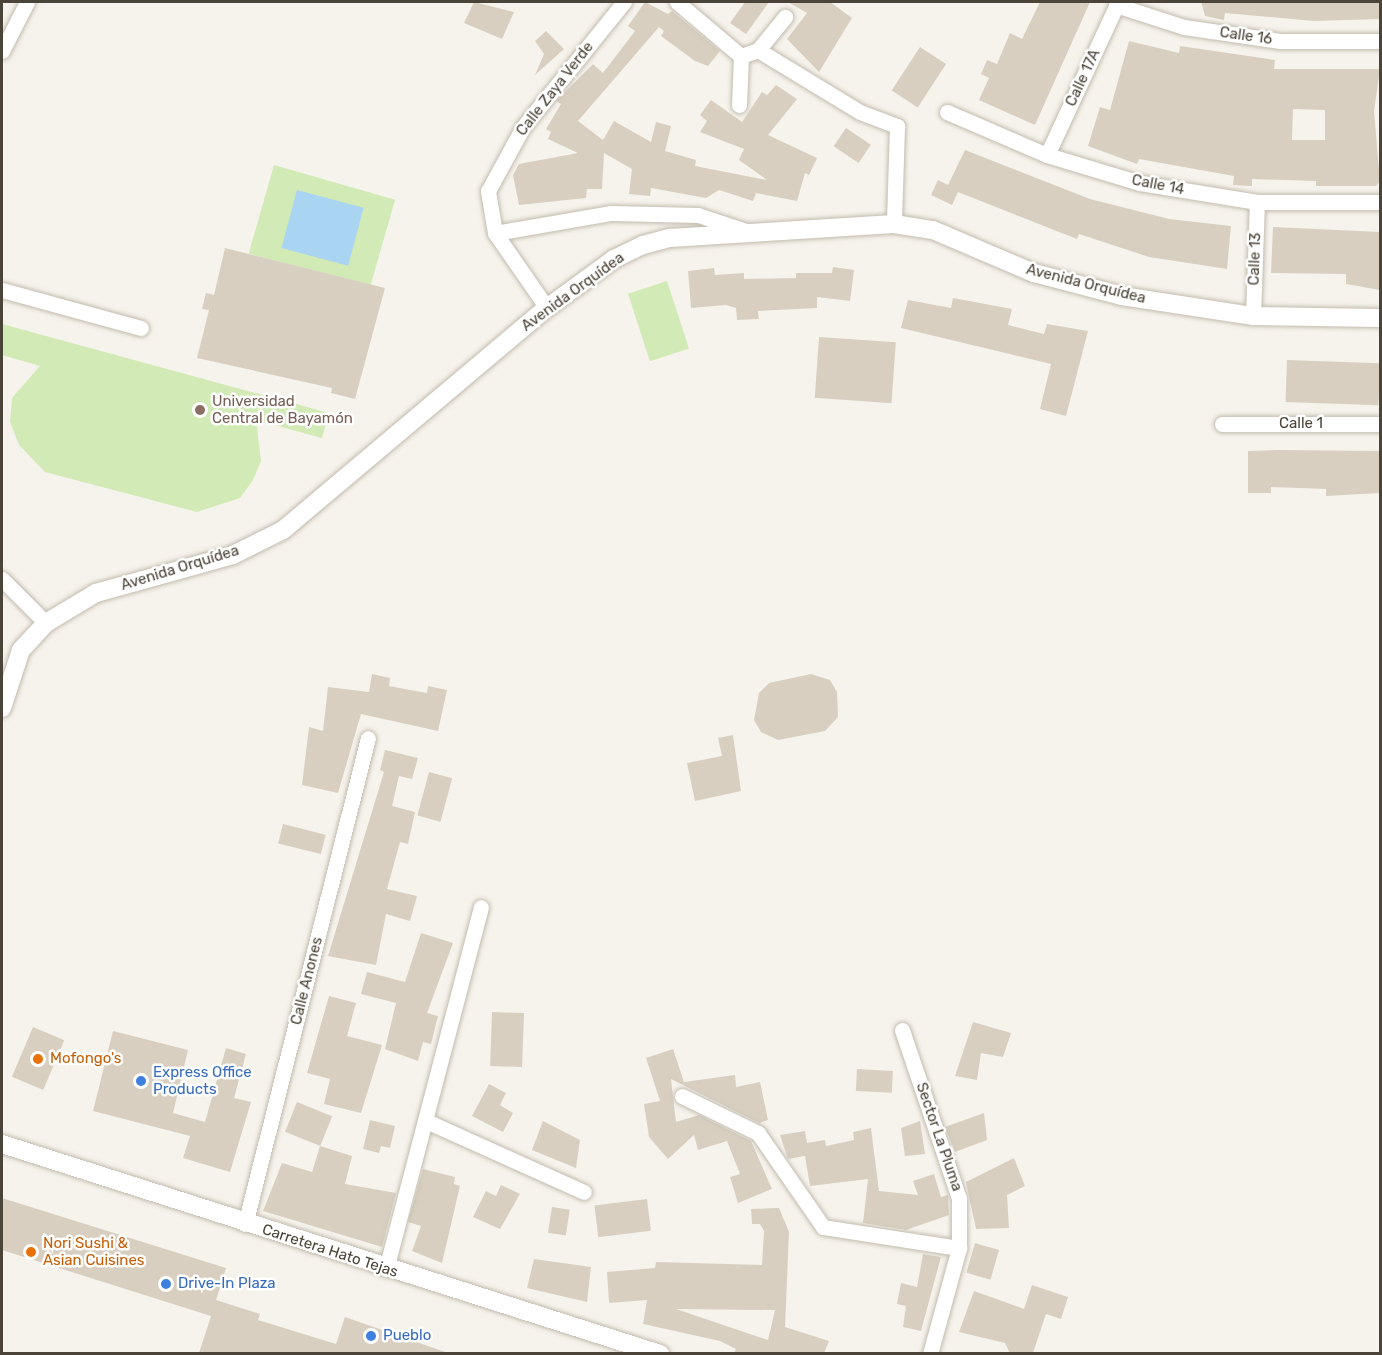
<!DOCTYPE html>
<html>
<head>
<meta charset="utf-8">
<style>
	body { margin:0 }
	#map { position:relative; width:1382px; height:1355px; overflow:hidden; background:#f6f3ec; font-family:Rubik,sans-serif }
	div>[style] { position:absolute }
	.green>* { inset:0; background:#d2eab5; transform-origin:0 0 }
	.water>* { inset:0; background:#a9d4f2; transform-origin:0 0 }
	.building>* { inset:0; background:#d8cfc1; transform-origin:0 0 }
	.roads { filter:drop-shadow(0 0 2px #c2bbae) drop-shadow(0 0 2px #c2bbae) }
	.minor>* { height:15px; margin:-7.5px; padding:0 7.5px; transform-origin:7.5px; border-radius:7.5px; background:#fff }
	.tertiary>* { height:18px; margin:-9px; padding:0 9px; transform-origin:9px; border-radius:9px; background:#fff }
	.dots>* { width:16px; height:16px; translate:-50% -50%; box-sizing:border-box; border:3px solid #fff; border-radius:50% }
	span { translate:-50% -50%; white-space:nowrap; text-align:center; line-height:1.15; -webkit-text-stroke:5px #fff; paint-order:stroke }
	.street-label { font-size:15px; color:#4b4439 }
	.education-label { font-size:15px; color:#785e54 }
	.left { translate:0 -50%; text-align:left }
	.food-label { font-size:15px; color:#c56008 }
	.shop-label { font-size:15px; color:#366cbe }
	.frame { position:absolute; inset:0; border:3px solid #4b4439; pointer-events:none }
</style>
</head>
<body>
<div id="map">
	<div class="green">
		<div style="left:274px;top:165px;width:126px;height:92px;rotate:16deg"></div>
		<div style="left:667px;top:281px;width:71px;height:41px;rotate:72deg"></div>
		<div style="clip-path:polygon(2px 324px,329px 413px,322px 438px,256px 420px,261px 461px,253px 480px,240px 498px,197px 512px,45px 472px,19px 445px,10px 422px,12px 398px,40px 366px,2px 355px)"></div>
	</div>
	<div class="water">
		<div style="left:297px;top:190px;width:69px;height:60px;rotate:15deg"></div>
	</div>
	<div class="building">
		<div style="clip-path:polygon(474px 2px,514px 12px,502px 39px,464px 23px)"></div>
		<div style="clip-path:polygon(645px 2px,668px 14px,672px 11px,720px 51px,708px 66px,695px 61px,661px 36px,664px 31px,659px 27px,578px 121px,603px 140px,614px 121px,651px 142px,656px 122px,671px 126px,665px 151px,696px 160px,695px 166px,767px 180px,739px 160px,744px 149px,700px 132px,707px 121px,700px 115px,711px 100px,742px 122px,762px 92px,767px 95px,776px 85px,797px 99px,768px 135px,817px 158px,809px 175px,805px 173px,797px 201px,756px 193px,753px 201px,719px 190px,706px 198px,651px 188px,650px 196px,629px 194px,632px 169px,604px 153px,602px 189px,587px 189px,586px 198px,519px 205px,513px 175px,519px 164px,578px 153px,548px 139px,551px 132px,546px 129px,561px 104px,556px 101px,593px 64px,603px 73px,635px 31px,628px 26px)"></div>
		<div style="clip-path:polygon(745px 2px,769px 2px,746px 34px,730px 23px)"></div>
		<div style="clip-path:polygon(788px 2px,830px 2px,852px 18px,819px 72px,787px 39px,807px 13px)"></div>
		<div style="clip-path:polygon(1040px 2px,1090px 2px,1035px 125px,979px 100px,989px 78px,981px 74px,987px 60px,997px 64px,1010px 33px,1022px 39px)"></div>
		<div style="clip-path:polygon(1201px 2px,1380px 2px,1380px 19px,1314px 21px,1225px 13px,1224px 20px,1205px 16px)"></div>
		<div style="clip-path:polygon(546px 31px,564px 49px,535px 75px,544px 54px,535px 41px)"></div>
		<div style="clip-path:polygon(evenodd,1129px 41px,1179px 53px,1180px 46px,1275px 60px,1274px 69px,1380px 69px,1374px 111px,1380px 181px,1376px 186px,1316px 186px,1316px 181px,1252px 179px,1252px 186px,1233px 185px,1234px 176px,1139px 159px,1137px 164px,1088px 146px,1100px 107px,1110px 110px,1129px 41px,1293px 109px,1325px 110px,1325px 140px,1292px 140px,1293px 109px)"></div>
		<div style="left:920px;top:47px;width:31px;height:52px;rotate:33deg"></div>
		<div style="left:846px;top:128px;width:30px;height:22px;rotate:34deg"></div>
		<div style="clip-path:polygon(965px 150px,1090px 199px,1169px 219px,1231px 226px,1227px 269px,1149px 257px,1079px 234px,1077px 239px,958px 192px,952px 205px,931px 195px,938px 180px,948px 185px)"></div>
		<div style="clip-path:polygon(1273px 227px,1380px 232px,1380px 290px,1346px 284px,1346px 274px,1271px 273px)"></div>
		<div style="clip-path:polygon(225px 248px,385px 288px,355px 399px,331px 393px,332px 388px,197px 358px,209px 310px,202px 309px,206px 293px,214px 295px)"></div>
		<div style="clip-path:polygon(833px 267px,854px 270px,850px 301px,817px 297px,817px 308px,758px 311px,759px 319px,737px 320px,736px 308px,726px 305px,691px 308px,688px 271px,714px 268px,715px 275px,744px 273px,744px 279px,796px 278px,796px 273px,832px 273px)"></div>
		<div style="clip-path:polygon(953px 298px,1012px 309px,1008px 325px,1044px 334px,1047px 324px,1088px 331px,1066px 416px,1040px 409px,1051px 364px,901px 328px,908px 300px,951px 308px)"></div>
		<div style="left:819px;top:337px;width:77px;height:61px;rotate:4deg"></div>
		<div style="left:1287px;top:360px;width:93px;height:42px;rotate:2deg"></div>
		<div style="clip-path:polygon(1277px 450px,1380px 451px,1380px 493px,1326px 496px,1326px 489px,1271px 487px,1271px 493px,1248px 493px,1248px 451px)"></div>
		<div style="clip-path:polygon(372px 674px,390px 678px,389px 686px,427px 693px,428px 686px,447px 690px,438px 731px,361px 714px,338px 793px,302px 785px,309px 727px,323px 731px,328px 687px,369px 692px)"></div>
		<div style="clip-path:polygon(811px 674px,830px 680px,837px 692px,838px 717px,825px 731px,778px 740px,761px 732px,754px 720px,759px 693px,769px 683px)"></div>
		<div style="clip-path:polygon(733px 735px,741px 791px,695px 801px,687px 763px,722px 756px,718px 738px)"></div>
		<div style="clip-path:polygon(385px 750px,418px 758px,412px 779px,399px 776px,392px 806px,415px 812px,408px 844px,400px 842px,387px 889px,417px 896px,410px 921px,386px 914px,376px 965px,328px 956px,384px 772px,380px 770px)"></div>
		<div style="left:429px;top:772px;width:24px;height:45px;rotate:15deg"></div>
		<div style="left:283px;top:824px;width:44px;height:20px;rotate:14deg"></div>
		<div style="clip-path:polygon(421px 933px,453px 943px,427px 1013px,438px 1016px,431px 1044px,423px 1042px,418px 1061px,385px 1049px,396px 1003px,361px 994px,367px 972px,405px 982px)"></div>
		<div style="clip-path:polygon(329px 996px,356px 1003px,347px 1036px,382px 1045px,361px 1113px,324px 1104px,330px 1079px,307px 1073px)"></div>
		<div style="left:492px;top:1012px;width:32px;height:54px;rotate:2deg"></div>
		<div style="clip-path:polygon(973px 1022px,1011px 1033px,1003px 1057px,981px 1053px,977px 1080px,955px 1076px)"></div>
		<div style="left:33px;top:1027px;width:34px;height:54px;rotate:23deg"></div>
		<div style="clip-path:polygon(113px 1031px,188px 1050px,173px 1113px,205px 1122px,226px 1048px,246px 1054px,234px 1098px,251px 1102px,230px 1172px,183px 1158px,190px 1136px,93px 1111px)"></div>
		<div style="clip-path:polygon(673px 1049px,684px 1082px,735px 1075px,736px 1087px,760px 1082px,768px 1120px,759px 1123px,671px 1079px,676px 1122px,699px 1115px,751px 1141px,772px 1189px,738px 1203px,730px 1177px,740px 1174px,727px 1141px,698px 1150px,694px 1135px,668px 1159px,649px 1137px,644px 1104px,660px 1101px,646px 1058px)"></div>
		<div style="left:857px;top:1069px;width:36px;height:22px;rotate:3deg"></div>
		<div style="clip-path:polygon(489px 1084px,506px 1093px,500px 1105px,513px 1113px,503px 1132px,472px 1116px)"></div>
		<div style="left:297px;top:1102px;width:38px;height:32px;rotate:22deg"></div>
		<div style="clip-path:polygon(984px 1113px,987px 1140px,955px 1152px,945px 1127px)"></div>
		<div style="clip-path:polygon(370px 1120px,395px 1126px,390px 1148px,381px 1146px,379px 1153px,363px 1149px)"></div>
		<div style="clip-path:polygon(543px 1121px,580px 1140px,576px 1168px,532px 1150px)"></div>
		<div style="clip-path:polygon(920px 1121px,925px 1154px,905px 1156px,901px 1128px)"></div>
		<div style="clip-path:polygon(871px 1128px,879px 1191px,918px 1195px,913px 1181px,934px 1174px,941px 1197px,948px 1195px,949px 1215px,906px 1230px,863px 1223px,868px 1179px,810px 1186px,805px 1156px,788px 1159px,780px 1135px,805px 1131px,807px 1143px,825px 1140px,826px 1146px,854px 1140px,853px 1132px)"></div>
		<div style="clip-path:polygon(320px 1146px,352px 1156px,345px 1184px,396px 1193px,382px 1247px,263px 1211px,282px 1163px,312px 1172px)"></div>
		<div style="clip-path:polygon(1014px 1158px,1025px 1186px,1007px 1195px,1009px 1228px,976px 1229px,966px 1182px)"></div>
		<div style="clip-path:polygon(423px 1169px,455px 1177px,454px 1184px,460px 1186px,442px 1263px,412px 1251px,421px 1226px,408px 1222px)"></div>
		<div style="clip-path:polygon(501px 1185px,520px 1194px,500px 1229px,473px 1217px,486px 1191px,496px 1196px)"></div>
		<div style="clip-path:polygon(2px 1198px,226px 1268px,216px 1300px,260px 1314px,258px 1320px,336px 1344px,345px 1317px,448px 1353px,199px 1353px,211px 1316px,2px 1250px)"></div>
		<div style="left:647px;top:1199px;width:32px;height:53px;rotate:83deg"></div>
		<div style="left:552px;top:1207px;width:18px;height:26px;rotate:9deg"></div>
		<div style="clip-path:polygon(evenodd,779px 1208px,789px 1232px,785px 1327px,829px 1341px,824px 1353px,734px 1353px,736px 1349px,720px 1341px,643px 1324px,647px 1300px,609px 1303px,607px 1272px,655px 1268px,656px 1262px,762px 1265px,764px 1231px,760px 1224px,752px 1224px,751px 1209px,779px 1208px,676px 1309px,775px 1310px,768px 1340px,676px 1309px)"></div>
		<div style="left:975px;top:1243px;width:25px;height:31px;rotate:16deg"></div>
		<div style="clip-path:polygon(923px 1254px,941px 1257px,921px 1331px,903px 1327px,906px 1306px,897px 1304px,901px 1283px,917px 1287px)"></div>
		<div style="clip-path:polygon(534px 1259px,591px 1267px,587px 1302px,527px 1288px)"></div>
		<div style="clip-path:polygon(1032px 1285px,1068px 1297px,1061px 1319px,1046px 1314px,1033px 1353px,1010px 1353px,1005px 1343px,959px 1332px,974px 1291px,1024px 1309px)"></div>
	</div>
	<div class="roads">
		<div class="minor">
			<div style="left:677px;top:2px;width:84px;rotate:40.2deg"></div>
			<div style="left:741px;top:56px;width:49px;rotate:92.3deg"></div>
			<div style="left:1116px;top:5px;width:71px;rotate:17.9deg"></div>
			<div style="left:1184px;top:27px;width:97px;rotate:8.3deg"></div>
			<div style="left:1280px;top:41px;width:100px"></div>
			<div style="left:758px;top:50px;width:43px;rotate:-50.7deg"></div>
			<div style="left:2px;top:51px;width:55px;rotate:-63deg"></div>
			<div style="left:741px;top:56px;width:18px;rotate:-19deg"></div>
			<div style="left:758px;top:50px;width:119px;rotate:31.3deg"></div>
			<div style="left:860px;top:112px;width:40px;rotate:21deg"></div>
			<div style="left:897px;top:126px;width:98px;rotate:91.8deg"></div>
			<div style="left:947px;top:112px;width:109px;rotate:23.3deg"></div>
			<div style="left:1047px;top:155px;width:97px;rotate:16.8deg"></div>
			<div style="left:1140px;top:183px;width:119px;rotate:9.2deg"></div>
			<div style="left:1257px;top:202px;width:123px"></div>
			<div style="left:1047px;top:155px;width:169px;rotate:-65.1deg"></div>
			<div style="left:495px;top:233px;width:118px;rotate:-9.8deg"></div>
			<div style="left:611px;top:213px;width:87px;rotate:1.3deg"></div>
			<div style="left:698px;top:215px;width:51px;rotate:18.4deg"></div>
			<div style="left:2px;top:290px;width:144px;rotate:15.3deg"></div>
			<div style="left:547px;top:308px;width:91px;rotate:-124.7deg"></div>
			<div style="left:495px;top:233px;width:43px;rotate:-99.5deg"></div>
			<div style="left:488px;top:191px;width:73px;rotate:-61.3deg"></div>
			<div style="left:523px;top:127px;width:161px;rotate:-51.1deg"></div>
			<div style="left:1253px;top:316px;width:114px;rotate:-88deg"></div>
			<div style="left:1222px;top:424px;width:158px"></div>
			<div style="left:2px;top:579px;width:62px;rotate:45deg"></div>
			<div style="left:902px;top:1030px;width:177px;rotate:71.3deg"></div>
			<div style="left:959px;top:1198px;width:50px;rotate:90deg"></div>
			<div style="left:959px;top:1248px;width:110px;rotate:105.3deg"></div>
			<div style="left:682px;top:1096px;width:85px;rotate:26deg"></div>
			<div style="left:758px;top:1133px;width:114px;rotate:55.3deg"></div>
			<div style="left:823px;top:1227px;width:138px;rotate:8.8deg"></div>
			<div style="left:426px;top:1121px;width:173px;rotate:24.2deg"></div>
			<div style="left:245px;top:1224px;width:501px;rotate:-75.8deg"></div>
			<div style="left:386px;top:1269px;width:374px;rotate:-75.3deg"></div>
		</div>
		<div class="tertiary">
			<div style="left:2px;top:708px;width:61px;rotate:-71.9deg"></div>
			<div style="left:21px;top:650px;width:37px;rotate:-47deg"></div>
			<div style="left:46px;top:623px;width:58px;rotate:-31deg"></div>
			<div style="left:96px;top:593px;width:142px;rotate:-15.5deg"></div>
			<div style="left:233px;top:555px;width:56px;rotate:-26.6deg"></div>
			<div style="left:283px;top:530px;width:345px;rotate:-40.1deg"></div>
			<div style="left:547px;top:308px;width:83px;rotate:-36.2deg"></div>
			<div style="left:614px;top:259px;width:32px;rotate:-26deg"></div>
			<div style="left:643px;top:245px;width:28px;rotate:-15deg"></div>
			<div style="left:670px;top:238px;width:224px;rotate:-3.6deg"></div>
			<div style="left:894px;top:224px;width:39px;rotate:9deg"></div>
			<div style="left:933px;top:230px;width:110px;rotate:23.1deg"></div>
			<div style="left:1034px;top:273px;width:91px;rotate:14.6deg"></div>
			<div style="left:1122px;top:296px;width:133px;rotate:8.7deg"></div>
			<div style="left:1253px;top:316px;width:127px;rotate:0.9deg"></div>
			<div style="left:2px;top:1144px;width:691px;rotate:17.7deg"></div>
		</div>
	</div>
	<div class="dots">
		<div style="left:200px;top:410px;background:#8d6e63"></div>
		<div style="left:38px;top:1059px;background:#e8710a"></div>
		<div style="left:141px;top:1081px;background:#3f7fe0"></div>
		<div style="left:31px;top:1252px;background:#e8710a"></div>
		<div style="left:166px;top:1284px;background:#3f7fe0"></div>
		<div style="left:371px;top:1336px;background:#3f7fe0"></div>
	</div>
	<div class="street-label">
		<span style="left:1246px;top:36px;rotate:8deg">Calle 16</span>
		<span style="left:1083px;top:78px;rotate:-65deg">Calle 17A</span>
		<span style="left:555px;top:89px;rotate:-52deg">Calle Zaya Verde</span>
		<span style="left:1158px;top:185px;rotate:11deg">Calle 14</span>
		<span style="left:1255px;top:259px;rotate:-88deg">Calle 13</span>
		<span style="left:1086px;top:284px;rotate:14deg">Avenida Orquídea</span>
		<span style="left:573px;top:292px;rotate:-36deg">Avenida Orquídea</span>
		<span style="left:1301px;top:424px">Calle 1</span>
		<span style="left:180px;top:568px;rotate:-17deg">Avenida Orquídea</span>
		<span style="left:307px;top:981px;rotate:-76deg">Calle Anones</span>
		<span style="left:939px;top:1137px;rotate:71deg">Sector La Pluma</span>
		<span style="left:330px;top:1251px;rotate:18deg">Carretera Hato Tejas</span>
	</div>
	<div class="education-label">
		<span class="left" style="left:212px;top:410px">Universidad<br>Central de Bayamón</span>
	</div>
	<div class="food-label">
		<span class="left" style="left:50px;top:1059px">Mofongo's</span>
		<span class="left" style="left:43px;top:1252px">Nori Sushi &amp;<br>Asian Cuisines</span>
	</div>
	<div class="shop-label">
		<span class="left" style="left:153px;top:1081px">Express Office<br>Products</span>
		<span class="left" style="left:178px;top:1284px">Drive-In Plaza</span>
		<span class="left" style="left:383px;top:1336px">Pueblo</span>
	</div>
	<div class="frame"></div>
</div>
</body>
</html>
